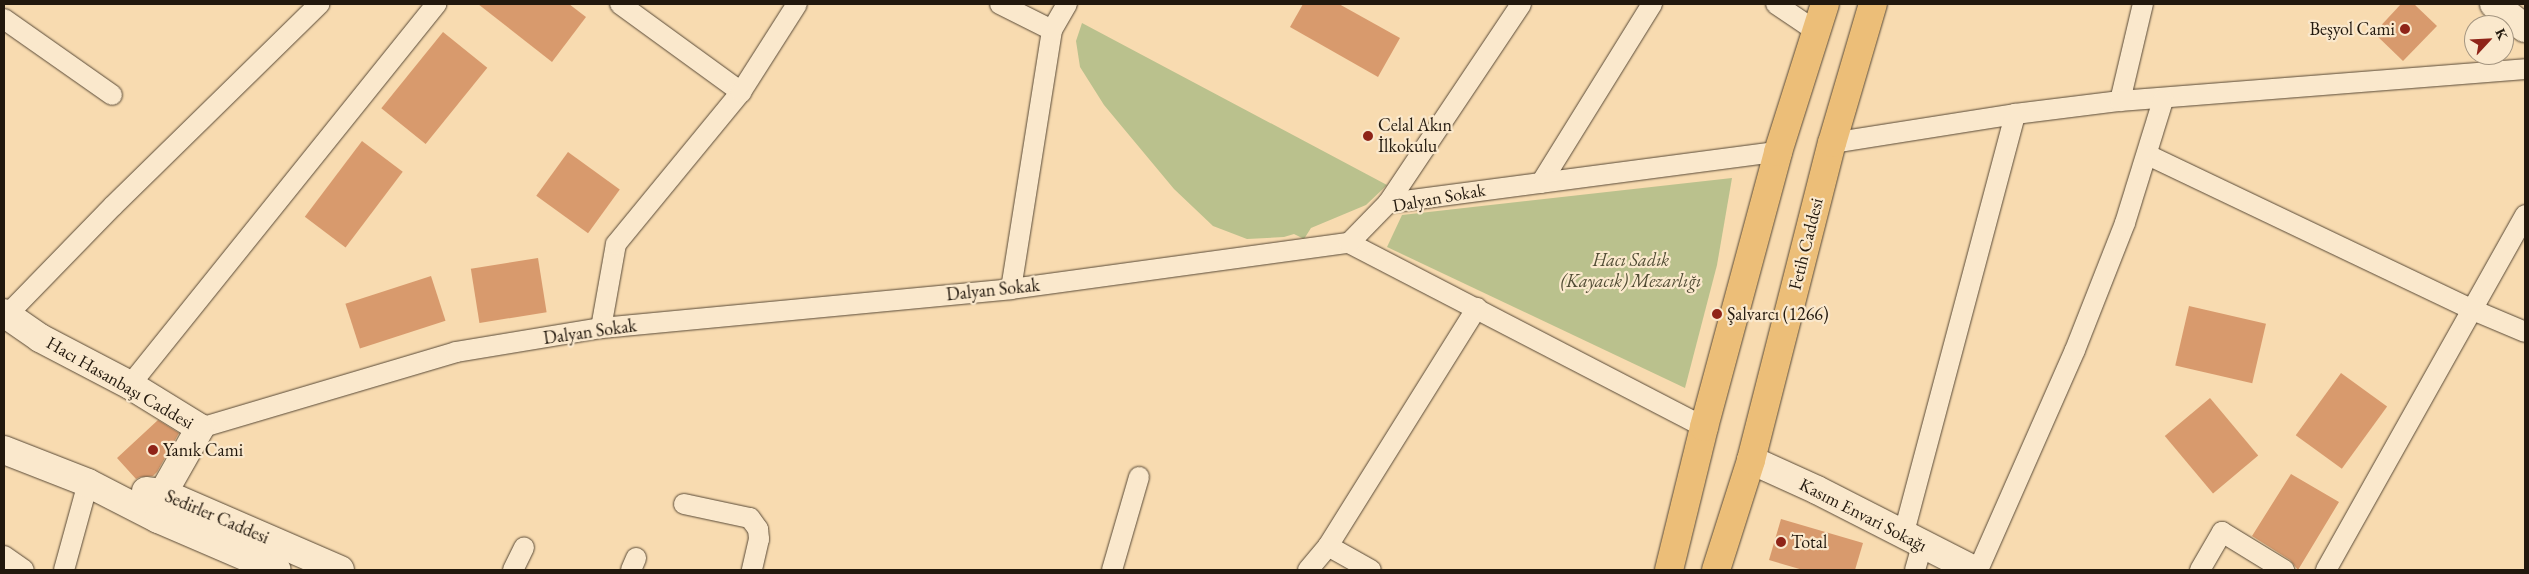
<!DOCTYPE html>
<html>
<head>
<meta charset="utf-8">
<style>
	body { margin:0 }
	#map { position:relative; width:2529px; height:574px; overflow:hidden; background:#f8dbb0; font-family:"EB Garamond",serif }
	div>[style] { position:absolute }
	.green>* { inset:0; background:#bac18d }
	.building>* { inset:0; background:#d89a6d; transform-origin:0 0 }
	.roads { filter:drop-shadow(0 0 1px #584936) drop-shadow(0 0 1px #584936) }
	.street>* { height:20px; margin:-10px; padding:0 10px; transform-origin:10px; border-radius:10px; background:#fae8cc }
	.secondary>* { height:28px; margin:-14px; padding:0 14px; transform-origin:14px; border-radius:14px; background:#fae8cc }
	.primary>* { height:28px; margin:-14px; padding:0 14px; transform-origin:14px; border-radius:14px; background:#ecbe78 }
	.dots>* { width:14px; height:14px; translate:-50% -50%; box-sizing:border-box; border:2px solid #fae8cc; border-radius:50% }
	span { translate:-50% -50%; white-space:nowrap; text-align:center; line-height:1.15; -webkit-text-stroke:4.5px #fae8cc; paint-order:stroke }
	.poi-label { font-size:18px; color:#22180d }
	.right { translate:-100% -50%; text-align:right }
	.left { translate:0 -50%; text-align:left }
	.street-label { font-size:18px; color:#22180d }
	.park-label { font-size:18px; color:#504b33; font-style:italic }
	.frame { position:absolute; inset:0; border:5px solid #22180d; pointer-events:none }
	.north { position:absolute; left:2464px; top:15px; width:50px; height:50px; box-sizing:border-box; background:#fae8cc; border:1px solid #a49580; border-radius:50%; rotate:65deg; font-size:14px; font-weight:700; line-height:20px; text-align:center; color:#22180d }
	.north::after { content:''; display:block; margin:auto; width:18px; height:22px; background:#8f2418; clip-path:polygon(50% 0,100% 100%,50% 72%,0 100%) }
</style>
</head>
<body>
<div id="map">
	<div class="green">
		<div style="clip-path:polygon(1082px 23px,1387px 185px,1366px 205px,1311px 228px,1304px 239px,1294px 234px,1284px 237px,1247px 239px,1213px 226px,1174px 189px,1104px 105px,1080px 67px,1076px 41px)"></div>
		<div style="clip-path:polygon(1732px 178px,1717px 265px,1685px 388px,1387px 247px,1402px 215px)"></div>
	</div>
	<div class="building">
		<div style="clip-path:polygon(478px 4px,569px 4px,586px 17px,552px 62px)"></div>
		<div style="clip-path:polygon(1303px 4px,1339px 4px,1400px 38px,1378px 77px,1290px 27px)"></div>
		<div style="clip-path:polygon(2401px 4px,2414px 4px,2437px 26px,2403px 61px,2374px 33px)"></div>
		<div style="left:443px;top:32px;width:57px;height:98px;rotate:39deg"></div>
		<div style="left:362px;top:141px;width:51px;height:95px;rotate:37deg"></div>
		<div style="left:568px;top:152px;width:64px;height:54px;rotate:36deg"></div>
		<div style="left:538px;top:258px;width:55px;height:68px;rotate:81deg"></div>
		<div style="left:431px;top:276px;width:47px;height:90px;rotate:72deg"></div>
		<div style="left:2189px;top:306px;width:79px;height:61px;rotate:13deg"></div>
		<div style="left:2341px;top:373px;width:57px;height:77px;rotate:36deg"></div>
		<div style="left:2210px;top:398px;width:75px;height:59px;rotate:50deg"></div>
		<div style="clip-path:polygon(158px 420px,179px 433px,157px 472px,153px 476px,140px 477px,136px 479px,117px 458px)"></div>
		<div style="clip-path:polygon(2291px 474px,2339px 502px,2298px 570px,2290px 560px,2252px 536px)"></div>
		<div style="clip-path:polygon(1781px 519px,1863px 543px,1855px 570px,1803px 570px,1769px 560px)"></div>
	</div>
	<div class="roads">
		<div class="street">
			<div style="left:620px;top:4px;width:150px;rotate:36deg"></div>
			<div style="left:1000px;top:4px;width:58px;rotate:26.6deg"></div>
			<div style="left:1776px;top:4px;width:48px;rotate:34deg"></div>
			<div style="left:4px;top:19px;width:132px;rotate:35.1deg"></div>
			<div style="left:2120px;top:101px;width:100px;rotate:-76.7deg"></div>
			<div style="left:1832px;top:143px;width:185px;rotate:-9deg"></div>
			<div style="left:2015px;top:114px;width:106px;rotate:-7.1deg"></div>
			<div style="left:2120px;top:101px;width:406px;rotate:-4.5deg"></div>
			<div style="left:2148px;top:155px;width:360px;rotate:25.5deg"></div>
			<div style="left:2473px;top:310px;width:56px;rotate:22.9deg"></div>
			<div style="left:1541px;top:183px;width:211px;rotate:-58.2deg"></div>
			<div style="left:1388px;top:203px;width:239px;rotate:-56.2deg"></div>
			<div style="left:1349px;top:243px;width:400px;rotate:27.4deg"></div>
			<div style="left:1011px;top:289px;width:262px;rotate:-81deg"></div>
			<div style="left:1052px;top:30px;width:30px;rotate:-60deg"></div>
			<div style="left:7px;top:315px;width:152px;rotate:-45.8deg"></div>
			<div style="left:113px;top:206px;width:289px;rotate:-44.4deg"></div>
			<div style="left:601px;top:328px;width:85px;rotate:-79.9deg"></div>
			<div style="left:616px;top:244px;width:197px;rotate:-50.6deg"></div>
			<div style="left:741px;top:92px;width:104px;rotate:-57.5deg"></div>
			<div style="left:130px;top:385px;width:489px;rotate:-51.2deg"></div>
			<div style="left:200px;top:428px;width:267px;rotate:-16.5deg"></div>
			<div style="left:456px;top:352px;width:147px;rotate:-9.4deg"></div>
			<div style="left:601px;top:328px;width:412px;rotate:-5.4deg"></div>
			<div style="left:1011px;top:289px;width:341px;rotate:-7.8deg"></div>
			<div style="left:1349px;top:243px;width:56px;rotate:-45.7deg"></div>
			<div style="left:1388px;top:203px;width:393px;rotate:-7.5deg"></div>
			<div style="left:684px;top:504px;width:67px;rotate:12deg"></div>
			<div style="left:750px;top:518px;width:14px;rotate:54deg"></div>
			<div style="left:758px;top:529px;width:10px;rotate:84deg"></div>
			<div style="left:759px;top:539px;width:32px;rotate:103deg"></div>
			<div style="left:1903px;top:536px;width:437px;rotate:-75.1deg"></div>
			<div style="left:1328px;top:546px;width:49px;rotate:29.2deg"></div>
			<div style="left:4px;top:556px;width:24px;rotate:35deg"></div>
			<div style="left:64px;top:570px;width:90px;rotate:-74.6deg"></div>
			<div style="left:513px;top:570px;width:25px;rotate:-64deg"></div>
			<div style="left:631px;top:570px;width:13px;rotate:-67deg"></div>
			<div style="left:1112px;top:570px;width:97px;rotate:-73.8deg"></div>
			<div style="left:1308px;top:570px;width:31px;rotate:-50deg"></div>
			<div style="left:1328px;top:546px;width:281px;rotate:-58deg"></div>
			<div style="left:1915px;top:570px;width:25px;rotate:-74deg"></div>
			<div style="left:1978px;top:570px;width:240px;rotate:-66.2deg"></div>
			<div style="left:2075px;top:350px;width:136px;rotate:-68.5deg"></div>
			<div style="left:2125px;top:223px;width:129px;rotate:-72.8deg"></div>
			<div style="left:2200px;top:570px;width:44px;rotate:-59.9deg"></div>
			<div style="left:2222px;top:532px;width:73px;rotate:31.5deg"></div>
			<div style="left:2326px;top:570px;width:407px;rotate:-60.7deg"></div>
		</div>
		<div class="secondary">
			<div style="left:2494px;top:4px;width:39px;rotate:38deg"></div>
			<div style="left:4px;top:313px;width:44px;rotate:34.8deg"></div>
			<div style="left:40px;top:338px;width:102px;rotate:27.6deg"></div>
			<div style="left:130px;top:385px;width:82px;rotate:31.6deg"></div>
			<div style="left:200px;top:428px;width:75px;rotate:119.6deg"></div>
			<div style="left:4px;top:450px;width:90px;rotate:21.4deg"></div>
			<div style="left:88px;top:483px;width:79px;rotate:27.2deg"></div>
			<div style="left:158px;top:519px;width:129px;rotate:23.2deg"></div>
			<div style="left:1751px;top:460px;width:72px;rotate:24.4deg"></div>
			<div style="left:1817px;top:490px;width:176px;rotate:27deg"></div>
			<div style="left:146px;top:491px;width:17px;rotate:7deg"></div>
			<div style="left:163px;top:493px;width:193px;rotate:23.5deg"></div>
		</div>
		<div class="primary">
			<div style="left:1669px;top:570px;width:147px;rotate:-76.2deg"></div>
			<div style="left:1704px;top:427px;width:285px;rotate:-74.9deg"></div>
			<div style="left:1778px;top:152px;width:155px;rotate:-72.4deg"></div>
			<div style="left:1716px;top:570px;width:115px;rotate:-72.3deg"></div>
			<div style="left:1751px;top:460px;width:327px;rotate:-75.7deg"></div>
			<div style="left:1832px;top:143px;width:145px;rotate:-73.6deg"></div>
		</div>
	</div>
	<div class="dots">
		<div style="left:2405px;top:29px;background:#8f2418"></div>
		<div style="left:1368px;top:136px;background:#8f2418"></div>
		<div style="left:1717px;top:314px;background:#8f2418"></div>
		<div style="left:153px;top:450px;background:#8f2418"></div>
		<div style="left:1781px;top:542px;background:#8f2418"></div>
	</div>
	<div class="poi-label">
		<span class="right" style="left:2395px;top:29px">Beşyol Cami</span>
		<span class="left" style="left:1378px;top:136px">Celal Akın<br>İlkokulu</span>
		<span class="left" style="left:1727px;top:314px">Şalvarcı (1266)</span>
		<span class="left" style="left:163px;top:450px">Yanık Cami</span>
		<span class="left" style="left:1791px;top:542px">Total</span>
	</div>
	<div class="street-label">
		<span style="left:1439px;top:198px;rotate:-10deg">Dalyan Sokak</span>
		<span style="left:1806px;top:244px;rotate:-76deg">Fetih Caddesi</span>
		<span style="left:993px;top:290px;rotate:-6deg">Dalyan Sokak</span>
		<span style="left:590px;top:332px;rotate:-8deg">Dalyan Sokak</span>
		<span style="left:120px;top:383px;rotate:30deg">Hacı Hasanbaşı Caddesi</span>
		<span style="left:1863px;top:515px;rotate:27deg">Kasım Envari Sokağı</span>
		<span style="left:217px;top:517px;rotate:23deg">Sedirler Caddesi</span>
	</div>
	<div class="park-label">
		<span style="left:1631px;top:271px">Hacı Sadık<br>(Kayacık) Mezarlığı</span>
	</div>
	<div class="frame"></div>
	<div class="north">K</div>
</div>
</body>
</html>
